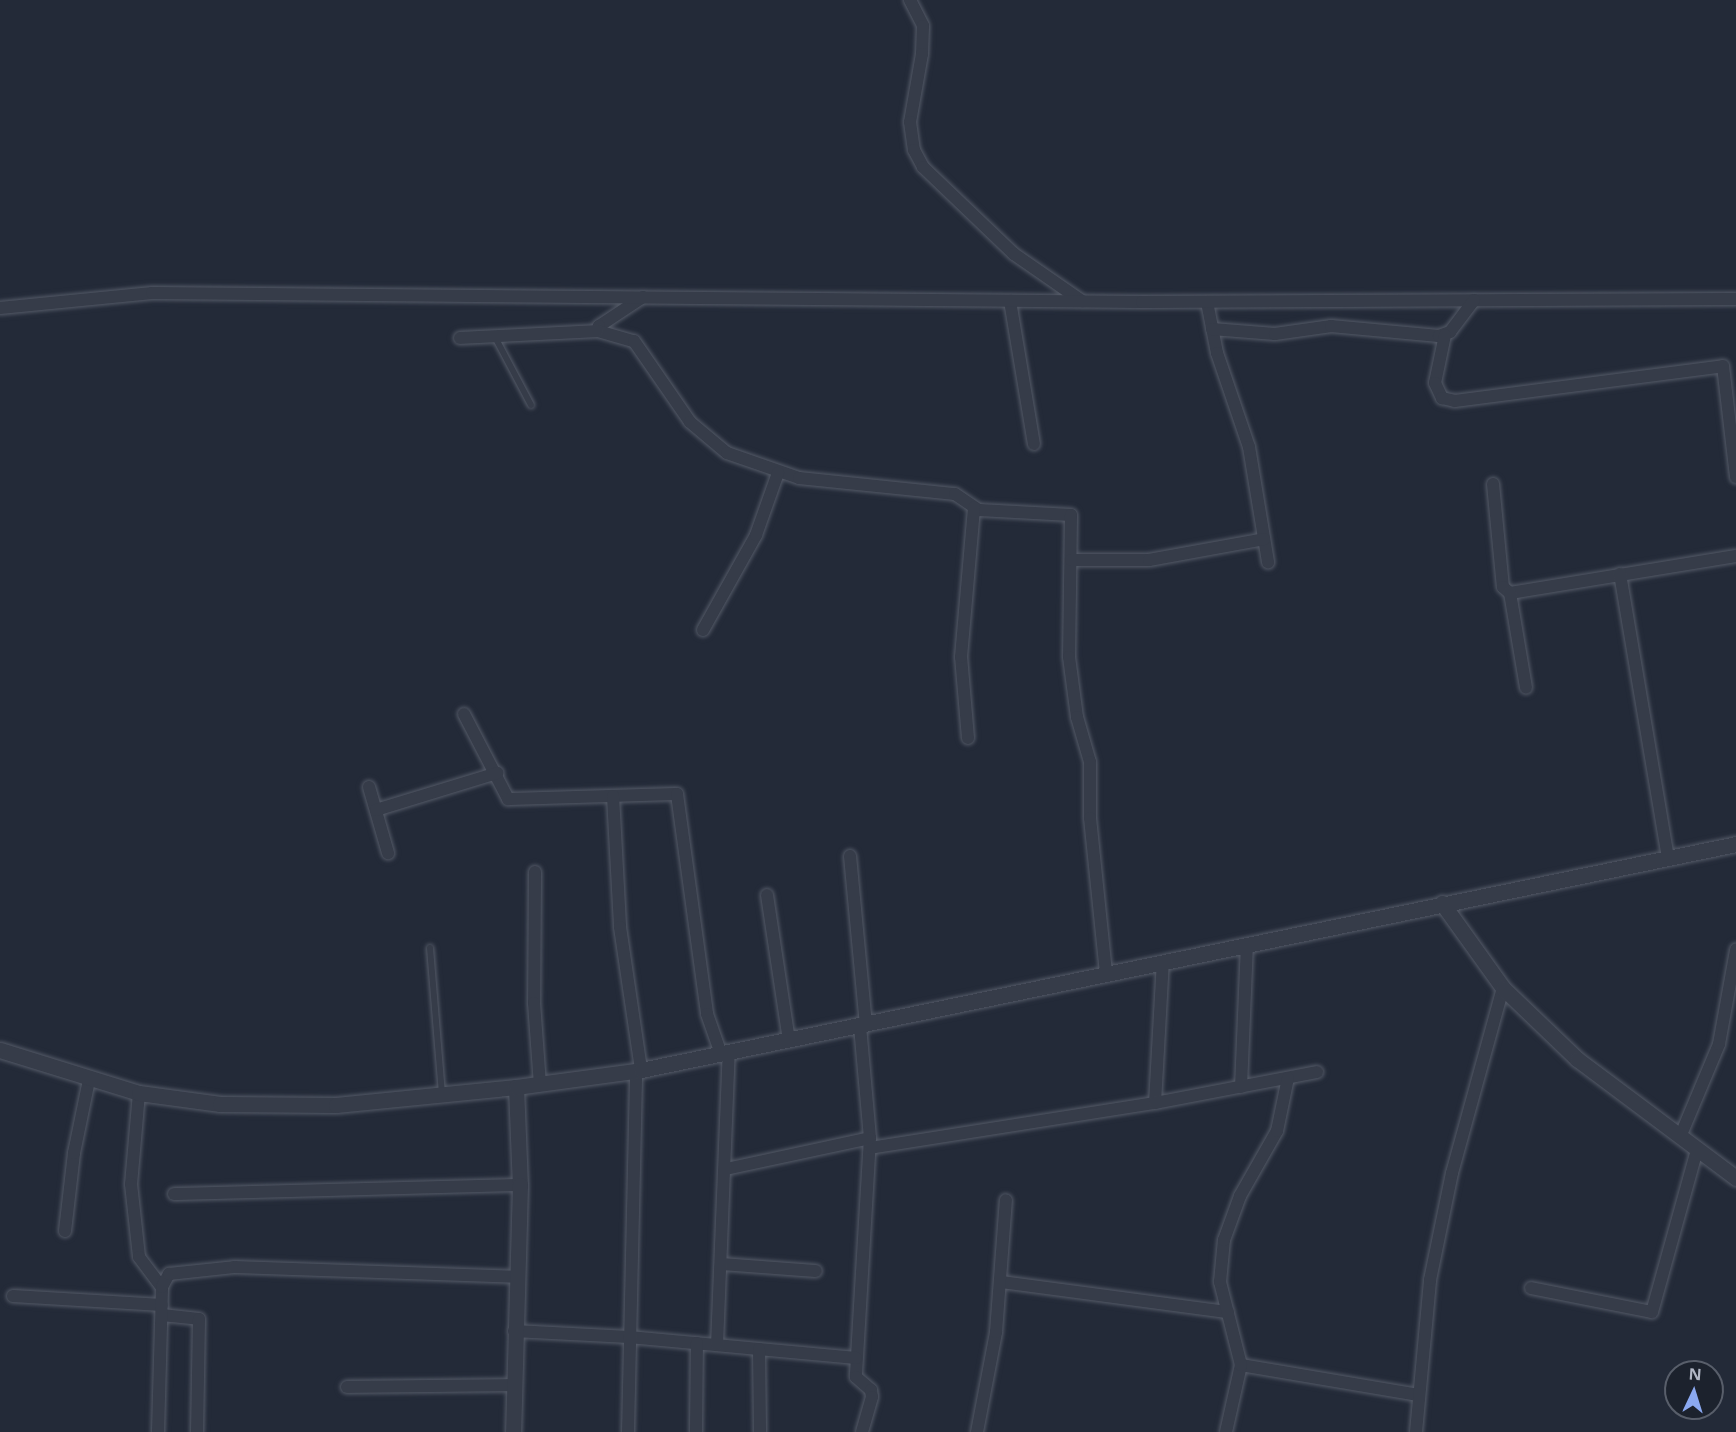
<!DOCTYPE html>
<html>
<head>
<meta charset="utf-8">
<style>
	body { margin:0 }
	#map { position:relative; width:1736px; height:1432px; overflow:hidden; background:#232a38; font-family:"Noto Sans",sans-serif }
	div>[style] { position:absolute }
	.roads { filter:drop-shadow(0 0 2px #545a67) drop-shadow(0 0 2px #545a67) }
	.service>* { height:6px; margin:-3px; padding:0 3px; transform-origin:3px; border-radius:3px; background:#363c49 }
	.minor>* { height:12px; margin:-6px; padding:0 6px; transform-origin:6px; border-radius:6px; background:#363c49 }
	.tertiary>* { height:15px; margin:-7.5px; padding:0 7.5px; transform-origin:7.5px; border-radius:7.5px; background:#363c49 }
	span { translate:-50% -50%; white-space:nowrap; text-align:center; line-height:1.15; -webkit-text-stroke:4.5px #1c222d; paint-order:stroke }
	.north { position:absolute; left:1664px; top:1360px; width:60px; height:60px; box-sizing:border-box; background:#1c222d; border:2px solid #585e6a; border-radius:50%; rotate:4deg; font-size:16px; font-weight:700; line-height:24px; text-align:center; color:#b1b7c5 }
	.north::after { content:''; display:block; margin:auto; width:21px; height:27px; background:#8ba9f1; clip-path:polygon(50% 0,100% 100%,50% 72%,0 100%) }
</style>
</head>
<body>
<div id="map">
	<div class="roads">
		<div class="service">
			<div style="left:495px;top:337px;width:77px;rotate:62.1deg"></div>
			<div style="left:430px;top:948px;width:146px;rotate:85.3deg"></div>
		</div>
		<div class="minor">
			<div style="left:910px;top:0;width:29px;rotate:63deg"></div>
			<div style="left:923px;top:26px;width:28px;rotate:92deg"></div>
			<div style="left:922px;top:54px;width:69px;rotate:100deg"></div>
			<div style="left:910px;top:122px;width:28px;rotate:82deg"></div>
			<div style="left:914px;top:150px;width:19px;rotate:62deg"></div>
			<div style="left:923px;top:167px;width:126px;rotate:43.7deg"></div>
			<div style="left:1014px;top:254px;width:83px;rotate:34.7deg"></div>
			<div style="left:643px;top:297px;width:53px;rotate:146.6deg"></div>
			<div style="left:599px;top:326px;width:5px;rotate:101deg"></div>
			<div style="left:598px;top:331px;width:37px;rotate:16deg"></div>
			<div style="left:634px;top:341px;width:98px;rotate:55.3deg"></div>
			<div style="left:690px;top:422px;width:48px;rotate:40deg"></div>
			<div style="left:727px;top:453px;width:76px;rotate:19.1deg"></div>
			<div style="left:799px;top:478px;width:157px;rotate:5.9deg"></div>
			<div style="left:955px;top:494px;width:29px;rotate:34deg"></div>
			<div style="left:979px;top:510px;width:92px;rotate:3.1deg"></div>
			<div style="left:1071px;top:515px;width:142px;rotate:90.8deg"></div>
			<div style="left:1069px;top:657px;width:61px;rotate:82.4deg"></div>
			<div style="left:1077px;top:717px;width:47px;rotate:73.9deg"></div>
			<div style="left:1090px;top:762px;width:56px;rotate:90deg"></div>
			<div style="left:1090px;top:818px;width:157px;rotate:84.1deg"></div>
			<div style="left:1010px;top:301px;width:145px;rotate:80.5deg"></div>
			<div style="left:1207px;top:302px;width:52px;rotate:78.9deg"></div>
			<div style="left:1217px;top:353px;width:99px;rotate:71.2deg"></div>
			<div style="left:1249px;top:447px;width:117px;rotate:80.6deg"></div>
			<div style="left:0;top:308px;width:153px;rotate:-5.6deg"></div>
			<div style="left:152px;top:293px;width:990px;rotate:0.52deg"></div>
			<div style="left:1142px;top:302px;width:594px;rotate:-0.29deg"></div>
			<div style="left:1212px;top:329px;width:63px;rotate:4.5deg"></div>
			<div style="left:1275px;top:334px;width:57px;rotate:-8.1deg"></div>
			<div style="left:1331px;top:326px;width:108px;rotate:5.3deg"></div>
			<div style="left:1439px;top:336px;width:12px;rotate:-20deg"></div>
			<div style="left:1450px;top:332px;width:40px;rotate:-53deg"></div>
			<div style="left:1445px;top:335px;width:49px;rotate:101.8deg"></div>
			<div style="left:1435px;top:383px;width:17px;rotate:65deg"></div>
			<div style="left:1442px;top:398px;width:13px;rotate:13deg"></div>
			<div style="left:1455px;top:401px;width:270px;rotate:-7.4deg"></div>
			<div style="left:1723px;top:366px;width:112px;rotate:83.3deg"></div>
			<div style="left:460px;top:338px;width:138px;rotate:-2.9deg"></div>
			<div style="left:1493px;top:484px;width:103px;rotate:84.5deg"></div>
			<div style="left:1503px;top:587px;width:9px;rotate:41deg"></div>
			<div style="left:1510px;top:593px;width:229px;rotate:-9.3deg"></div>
			<div style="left:1071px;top:560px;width:78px"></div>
			<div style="left:1149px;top:560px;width:117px;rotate:-10.3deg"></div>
			<div style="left:1620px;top:574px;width:287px;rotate:80.4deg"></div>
			<div style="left:1510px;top:593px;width:96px;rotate:80.4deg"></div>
			<div style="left:703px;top:630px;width:109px;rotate:-60.8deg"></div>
			<div style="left:756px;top:535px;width:66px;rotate:-70.5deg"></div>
			<div style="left:464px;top:714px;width:96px;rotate:62.6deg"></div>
			<div style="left:508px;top:799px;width:169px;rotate:-1.7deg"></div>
			<div style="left:677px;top:794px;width:222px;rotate:82.2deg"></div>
			<div style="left:707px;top:1014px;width:42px;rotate:70.7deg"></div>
			<div style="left:968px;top:738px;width:81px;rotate:-94.9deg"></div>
			<div style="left:961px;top:657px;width:150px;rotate:-85deg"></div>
			<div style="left:369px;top:787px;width:69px;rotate:73.9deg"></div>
			<div style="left:613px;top:796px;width:131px;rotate:86.9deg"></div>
			<div style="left:620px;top:927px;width:145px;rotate:81.6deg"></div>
			<div style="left:376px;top:810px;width:127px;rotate:-17deg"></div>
			<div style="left:850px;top:856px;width:169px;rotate:84.6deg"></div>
			<div style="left:535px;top:872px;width:131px;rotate:90.4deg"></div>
			<div style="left:534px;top:1003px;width:81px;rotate:85.8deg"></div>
			<div style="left:767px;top:895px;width:147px;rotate:81.4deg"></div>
			<div style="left:860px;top:1026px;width:112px;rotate:84.9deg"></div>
			<div style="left:870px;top:1138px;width:239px;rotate:93.4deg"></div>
			<div style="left:856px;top:1377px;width:20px;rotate:41deg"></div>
			<div style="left:871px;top:1390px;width:7px;rotate:82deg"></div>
			<div style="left:872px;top:1397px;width:36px;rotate:106deg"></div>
			<div style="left:1241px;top:1087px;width:143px;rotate:-87.6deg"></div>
			<div style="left:139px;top:1093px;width:91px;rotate:95deg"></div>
			<div style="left:131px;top:1184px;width:73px;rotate:83.7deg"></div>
			<div style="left:139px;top:1257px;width:38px;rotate:53deg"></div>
			<div style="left:1155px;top:1103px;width:141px;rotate:-86.8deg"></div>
			<div style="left:1680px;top:1137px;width:101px;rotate:-67.2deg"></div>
			<div style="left:1719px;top:1044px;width:96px;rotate:-79.7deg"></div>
			<div style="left:870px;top:1148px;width:289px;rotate:-9deg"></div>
			<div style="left:1155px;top:1103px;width:165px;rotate:-10.8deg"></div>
			<div style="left:726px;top:1169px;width:147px;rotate:-12.1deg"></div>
			<div style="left:174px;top:1194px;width:346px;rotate:-1.5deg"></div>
			<div style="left:65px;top:1231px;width:79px;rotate:-83.4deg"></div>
			<div style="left:74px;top:1153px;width:75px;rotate:-78.4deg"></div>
			<div style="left:721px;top:1264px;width:95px;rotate:4.2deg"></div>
			<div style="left:1002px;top:1282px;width:228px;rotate:7.6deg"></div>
			<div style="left:1531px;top:1288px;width:123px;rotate:11.2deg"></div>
			<div style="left:1652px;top:1312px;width:168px;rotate:-74.5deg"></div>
			<div style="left:13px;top:1296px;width:149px;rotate:3.5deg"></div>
			<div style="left:162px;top:1315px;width:37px;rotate:6deg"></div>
			<div style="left:199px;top:1319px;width:113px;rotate:91deg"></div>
			<div style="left:514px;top:1331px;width:115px;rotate:3deg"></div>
			<div style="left:629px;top:1337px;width:228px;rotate:5.3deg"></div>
			<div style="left:717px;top:1345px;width:293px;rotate:-87.7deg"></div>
			<div style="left:759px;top:1349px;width:83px;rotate:89.3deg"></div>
			<div style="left:1241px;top:1365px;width:180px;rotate:9.6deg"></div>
			<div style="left:347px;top:1387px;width:167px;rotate:-0.7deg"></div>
			<div style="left:158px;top:1432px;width:145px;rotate:-88.4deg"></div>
			<div style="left:162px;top:1287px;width:15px;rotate:-62deg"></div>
			<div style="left:169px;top:1274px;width:65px;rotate:-6.1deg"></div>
			<div style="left:234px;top:1267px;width:282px;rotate:2deg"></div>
			<div style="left:628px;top:1432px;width:361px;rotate:-88.7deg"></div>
			<div style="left:696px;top:1432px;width:89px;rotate:-89.4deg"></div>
			<div style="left:977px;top:1432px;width:102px;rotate:-79.2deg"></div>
			<div style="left:996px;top:1332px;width:132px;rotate:-85.7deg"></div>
			<div style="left:1226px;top:1432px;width:69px;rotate:-77.4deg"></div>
			<div style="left:1241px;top:1365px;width:86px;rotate:-104.2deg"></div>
			<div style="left:1220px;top:1282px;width:42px;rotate:-84.6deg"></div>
			<div style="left:1224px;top:1240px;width:47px;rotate:-70deg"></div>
			<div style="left:1240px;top:1196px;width:75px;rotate:-60.4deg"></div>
			<div style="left:1277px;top:1131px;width:54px;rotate:-78.3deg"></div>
			<div style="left:1416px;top:1432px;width:153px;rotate:-84.7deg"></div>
			<div style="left:1430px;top:1280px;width:109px;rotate:-78.4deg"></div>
			<div style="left:1452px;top:1173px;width:192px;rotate:-74.6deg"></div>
		</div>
		<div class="tertiary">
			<div style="left:1442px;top:903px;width:105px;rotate:54.3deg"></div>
			<div style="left:1503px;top:988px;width:103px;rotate:43.8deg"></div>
			<div style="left:1577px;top:1059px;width:199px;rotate:36.8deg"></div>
			<div style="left:0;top:1050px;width:145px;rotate:17.2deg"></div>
			<div style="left:139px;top:1093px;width:82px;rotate:7.7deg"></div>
			<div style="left:220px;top:1104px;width:116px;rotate:0.5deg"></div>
			<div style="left:336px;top:1105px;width:181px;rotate:-5.7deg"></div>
			<div style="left:516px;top:1087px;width:98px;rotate:87.7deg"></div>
			<div style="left:520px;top:1185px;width:247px;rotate:91.6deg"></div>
			<div style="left:516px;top:1087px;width:126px;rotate:-7.7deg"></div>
			<div style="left:641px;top:1070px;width:1118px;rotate:-11.66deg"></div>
		</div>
	</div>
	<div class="north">N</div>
</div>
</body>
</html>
